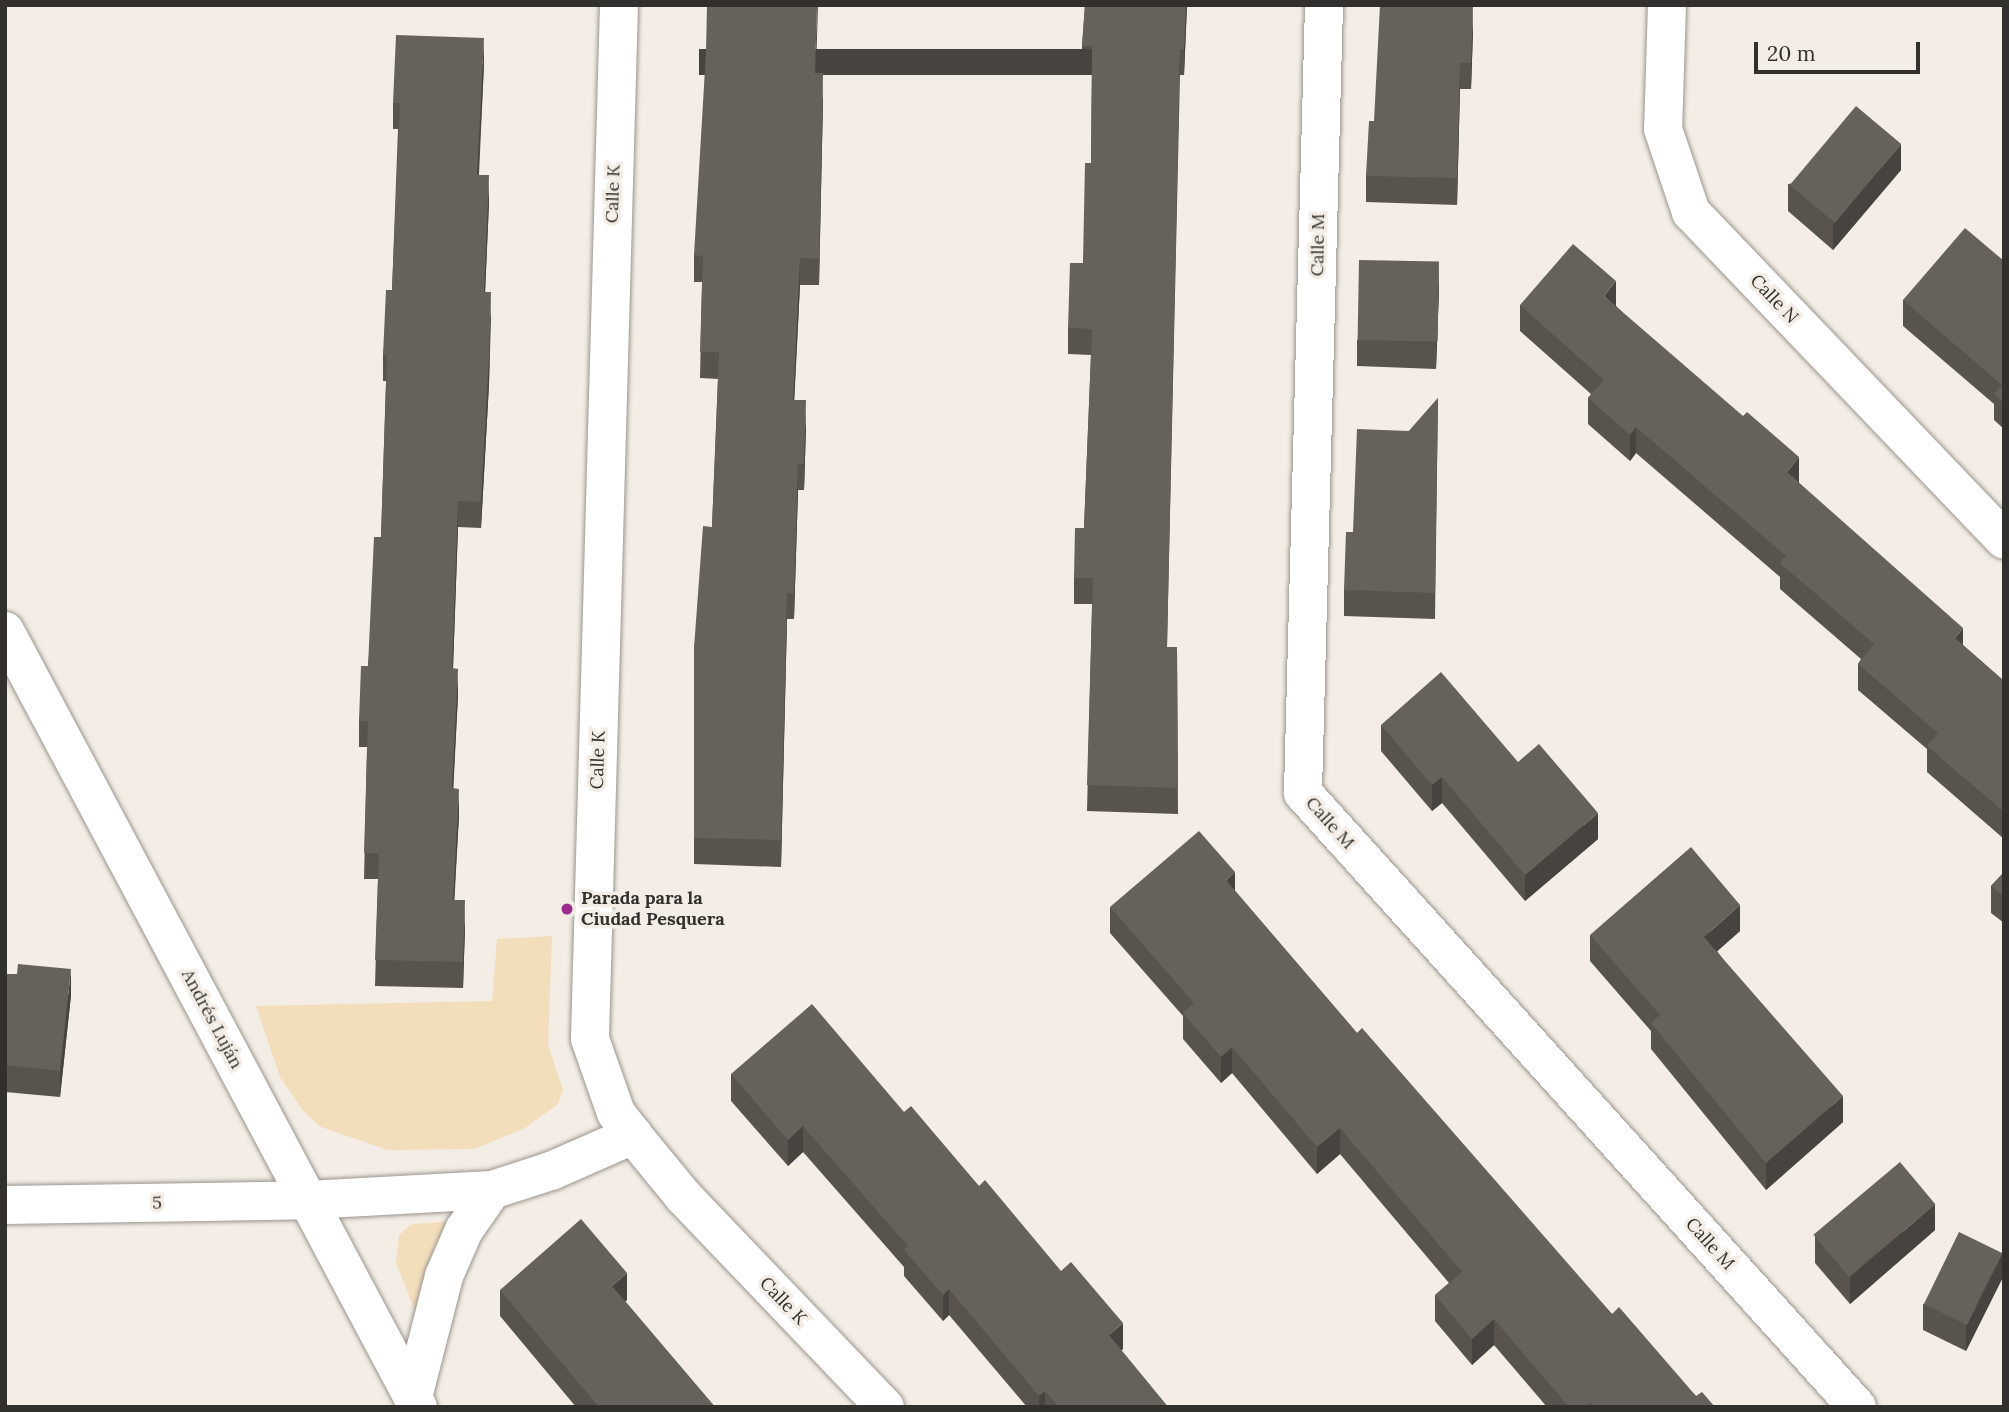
<!DOCTYPE html>
<html>
<head>
<meta charset="utf-8">
<style>
	body { margin:0 }
	#map { position:relative; width:2009px; height:1412px; overflow:hidden; background:#f3ede5; font-family:Lora,serif }
	div>[style] { position:absolute }
	.green>* { inset:0; background:#f3debc }
	.roads { filter:drop-shadow(0 0 2px #9a958d) drop-shadow(0 0 2px #9a958d) }
	.minor>* { height:38px; margin:-19px; padding:0 19px; transform-origin:19px; border-radius:19px; background:#fff }
	.tertiary>* { height:38px; margin:-19px; padding:0 19px; transform-origin:19px; border-radius:19px; background:#fff }
	.wall>* { inset:0; background:#58534d }
	.shaded-wall>* { inset:0; background:#47443f; transform-origin:0 0 }
	.building>* { inset:0; background:#66615a; transform-origin:0 0 }
	.dots>* { width:19px; height:19px; translate:-50% -50%; box-sizing:border-box; border:4px solid #f3ede5; border-radius:50% }
	span { translate:-50% -50%; white-space:nowrap; text-align:center; line-height:1.15; -webkit-text-stroke:7px #f3ede5; paint-order:stroke }
	.street-label { font-size:18px; color:#32302d }
	.poi-label { font-size:18px; color:#32302d; font-weight:700 }
	.left { translate:0 -50%; text-align:left }
	.frame { position:absolute; inset:0; border:7px solid #32302d; pointer-events:none }
	.scale { position:absolute; left:1754px; top:42px; width:166px; height:32px; box-sizing:border-box; border:4px solid #32302d; border-top:0; padding-left:9px; font-size:21px; line-height:24px; white-space:nowrap; color:#32302d; -webkit-text-stroke:5px #f3ede5; paint-order:stroke }
</style>
</head>
<body>
<div id="map">
	<div class="green">
		<div style="clip-path:polygon(552px 936px,548px 1045px,563px 1090px,558px 1104px,525px 1128px,475px 1149px,388px 1150px,321px 1127px,304px 1112px,280px 1077px,256px 1006px,492px 1001px,497px 939px)"></div>
		<div style="clip-path:polygon(457px 1221px,421px 1326px,396px 1263px,399px 1235px,412px 1224px)"></div>
	</div>
	<div class="roads">
		<div class="minor">
			<div style="left:1324px;top:5px;width:788px;rotate:91.53deg"></div>
			<div style="left:1303px;top:793px;width:827px;rotate:47.94deg"></div>
			<div style="left:1667px;top:5px;width:124px;rotate:91.8deg"></div>
			<div style="left:1663px;top:129px;width:88px;rotate:71.4deg"></div>
			<div style="left:1691px;top:212px;width:453px;rotate:46.3deg"></div>
		</div>
		<div class="tertiary">
			<div style="left:619px;top:5px;width:1034px;rotate:91.61deg"></div>
			<div style="left:590px;top:1039px;width:78px;rotate:70.6deg"></div>
			<div style="left:616px;top:1113px;width:28px;rotate:52deg"></div>
			<div style="left:633px;top:1135px;width:80px;rotate:50.6deg"></div>
			<div style="left:684px;top:1197px;width:291px;rotate:46.3deg"></div>
			<div style="left:5px;top:631px;width:879px;rotate:61.98deg"></div>
			<div style="left:5px;top:1205px;width:303px;rotate:-0.9deg"></div>
			<div style="left:308px;top:1200px;width:184px;rotate:-3.1deg"></div>
			<div style="left:492px;top:1190px;width:62px;rotate:-17.9deg"></div>
			<div style="left:551px;top:1171px;width:90px;rotate:-23.7deg"></div>
			<div style="left:413px;top:1397px;width:125px;rotate:-75.6deg"></div>
			<div style="left:444px;top:1276px;width:50px;rotate:-66.5deg"></div>
			<div style="left:464px;top:1230px;width:49px;rotate:-55deg"></div>
		</div>
	</div>
	<div class="wall">
		<div style="clip-path:polygon(1085px 5px,1187px 5px,1184px 75px,1180px 75px,1167px 647px,1177px 647px,1178px 814px,1087px 811px,1092px 604px,1074px 604px,1074px 578px,1084px 528px,1091px 355px,1068px 354px,1068px 328px,1083px 263px,1091px 163px,1092px 72px,1082px 72px,1082px 46px)"></div>
		<div style="clip-path:polygon(1473px 31px,1471px 89px,1460px 89px,1457px 205px,1366px 202px,1366px 176px,1374px 121px)"></div>
		<div style="clip-path:polygon(484px 64px,479px 175px,489px 202px,485px 292px,491px 318px,489px 384px,481px 528px,458px 527px,453px 669px,458px 695px,453px 788px,459px 815px,454px 900px,465px 927px,463px 988px,375px 986px,378px 879px,364px 879px,367px 747px,359px 747px,359px 721px,368px 666px,381px 537px,386px 381px,383px 381px,383px 355px,392px 290px,398px 129px,393px 129px,393px 103px)"></div>
		<div style="clip-path:polygon(816px 73px,823px 99px,819px 285px,800px 285px,794px 400px,806px 427px,804px 490px,798px 490px,794px 619px,787px 619px,781px 867px,694px 864px,694px 648px,712px 527px,718px 379px,700px 378px,702px 282px,694px 282px,694px 255px)"></div>
		<div style="clip-path:polygon(1901px 170px,1833px 250px,1788px 211px,1788px 184px)"></div>
		<div style="clip-path:polygon(2004px 261px,2004px 429px,1994px 420px,1994px 404px,1903px 326px,1903px 300px)"></div>
		<div style="clip-path:polygon(1439px 288px,1436px 369px,1357px 366px,1357px 340px)"></div>
		<div style="clip-path:polygon(1520px 305px,1616px 306px,1799px 483px,1963px 645px,2004px 681px,2004px 839px,1927px 772px,1927px 749px,1858px 690px,1858px 664px,1861px 659px,1780px 589px,1780px 577px,1636px 453px,1630px 461px,1588px 424px,1588px 398px,1591px 394px,1520px 331px)"></div>
		<div style="clip-path:polygon(1438px 398px,1435px 619px,1344px 616px,1344px 590px,1353px 532px,1409px 431px)"></div>
		<div style="clip-path:polygon(1381px 725px,1518px 762px,1598px 839px,1525px 901px,1442px 803px,1432px 811px,1381px 751px)"></div>
		<div style="clip-path:polygon(2004px 872px,2004px 923px,1991px 913px,1991px 886px)"></div>
		<div style="clip-path:polygon(1235px 891px,1357px 1033px,1612px 1314px,1696px 1396px,1715px 1407px,1547px 1407px,1494px 1345px,1472px 1365px,1435px 1321px,1435px 1295px,1449px 1283px,1340px 1154px,1317px 1174px,1232px 1073px,1221px 1083px,1183px 1039px,1183px 1016px,1110px 933px,1110px 907px)"></div>
		<div style="clip-path:polygon(1740px 931px,1717px 951px,1843px 1122px,1766px 1190px,1651px 1049px,1651px 1031px,1590px 961px,1590px 935px)"></div>
		<div style="clip-path:polygon(5px 974px,71px 995px,60px 1097px,5px 1092px)"></div>
		<div style="clip-path:polygon(731px 1074px,904px 1112px,979px 1186px,1123px 1349px,1121px 1350px,1168px 1407px,1027px 1407px,949px 1315px,943px 1321px,904px 1276px,904px 1267px,803px 1152px,788px 1166px,731px 1101px)"></div>
		<div style="clip-path:polygon(1935px 1230px,1850px 1304px,1815px 1263px,1815px 1237px)"></div>
		<div style="clip-path:polygon(2002px 1279px,1966px 1351px,1923px 1330px,1923px 1304px)"></div>
		<div style="clip-path:polygon(500px 1290px,627px 1300px,625px 1301px,715px 1407px,576px 1407px,500px 1316px)"></div>
	</div>
	<div class="shaded-wall">
		<div style="clip-path:polygon(817px 5px,818px 5px,815px 99px,815px 73px)"></div>
		<div style="clip-path:polygon(1186px 5px,1187px 5px,1184px 75px,1184px 49px)"></div>
		<div style="clip-path:polygon(1473px 5px,1473px 31px,1471px 89px,1471px 63px)"></div>
		<div style="clip-path:polygon(484px 38px,484px 64px,477px 201px,477px 175px)"></div>
		<div style="left:1180px;top:49px;width:26px;height:481px;rotate:90deg"></div>
		<div style="clip-path:polygon(1460px 63px,1460px 89px,1457px 205px,1457px 178px)"></div>
		<div style="clip-path:polygon(823px 73px,823px 99px,819px 285px,819px 259px)"></div>
		<div style="clip-path:polygon(1901px 144px,1901px 170px,1833px 250px,1833px 224px)"></div>
		<div style="clip-path:polygon(489px 175px,489px 202px,484px 318px,484px 292px)"></div>
		<div style="clip-path:polygon(800px 258px,800px 285px,793px 426px,793px 400px)"></div>
		<div style="clip-path:polygon(1439px 262px,1439px 288px,1436px 369px,1436px 342px)"></div>
		<div style="clip-path:polygon(1616px 281px,1616px 307px,1604px 296px)"></div>
		<div style="clip-path:polygon(491px 292px,489px 384px,481px 528px,481px 502px)"></div>
		<div style="clip-path:polygon(806px 400px,806px 427px,804px 490px,804px 464px)"></div>
		<div style="clip-path:polygon(1636px 427px,1636px 453px,1630px 461px,1630px 435px)"></div>
		<div style="clip-path:polygon(1799px 457px,1799px 483px,1787px 472px)"></div>
		<div style="clip-path:polygon(798px 464px,798px 490px,794px 619px,794px 593px)"></div>
		<div style="clip-path:polygon(458px 501px,458px 527px,452px 695px,452px 668px)"></div>
		<div style="clip-path:polygon(787px 593px,787px 619px,781px 867px,781px 840px)"></div>
		<div style="clip-path:polygon(1963px 628px,1963px 654px,1955px 638px)"></div>
		<div style="clip-path:polygon(458px 669px,458px 695px,452px 815px,452px 788px)"></div>
		<div style="clip-path:polygon(1442px 777px,1442px 803px,1432px 811px,1432px 785px)"></div>
		<div style="clip-path:polygon(459px 789px,459px 815px,453px 926px,453px 900px)"></div>
		<div style="clip-path:polygon(1598px 813px,1598px 839px,1525px 901px,1525px 875px)"></div>
		<div style="clip-path:polygon(1235px 872px,1235px 899px,1226px 880px)"></div>
		<div style="clip-path:polygon(465px 900px,465px 927px,463px 988px,463px 962px)"></div>
		<div style="clip-path:polygon(1740px 905px,1740px 931px,1704px 963px,1704px 937px)"></div>
		<div style="clip-path:polygon(71px 969px,71px 995px,60px 1097px,60px 1071px)"></div>
		<div style="clip-path:polygon(1232px 1047px,1232px 1073px,1221px 1083px,1221px 1057px)"></div>
		<div style="clip-path:polygon(1843px 1096px,1843px 1122px,1766px 1190px,1766px 1163px)"></div>
		<div style="clip-path:polygon(803px 1126px,803px 1152px,788px 1166px,788px 1140px)"></div>
		<div style="clip-path:polygon(1340px 1128px,1340px 1154px,1317px 1174px,1317px 1147px)"></div>
		<div style="clip-path:polygon(1935px 1204px,1935px 1230px,1850px 1304px,1850px 1277px)"></div>
		<div style="clip-path:polygon(2002px 1253px,2002px 1279px,1966px 1351px,1966px 1325px)"></div>
		<div style="clip-path:polygon(627px 1273px,627px 1300px,612px 1312px,612px 1286px)"></div>
		<div style="clip-path:polygon(949px 1289px,949px 1315px,943px 1321px,943px 1295px)"></div>
		<div style="clip-path:polygon(1494px 1319px,1494px 1345px,1472px 1365px,1472px 1339px)"></div>
		<div style="clip-path:polygon(1123px 1323px,1123px 1349px,1109px 1361px,1109px 1335px)"></div>
		<div style="clip-path:polygon(1045px 1391px,1045px 1407px,1039px 1407px,1039px 1396px)"></div>
	</div>
	<div class="building">
		<div style="clip-path:polygon(707px 5px,817px 5px,815px 73px,823px 73px,819px 259px,800px 258px,793px 400px,806px 400px,804px 464px,798px 464px,794px 593px,787px 593px,781px 840px,694px 838px,694px 648px,703px 526px,712px 527px,719px 352px,700px 352px,703px 256px,694px 255px,706px 52px)"></div>
		<div style="clip-path:polygon(1085px 5px,1186px 5px,1184px 49px,1180px 49px,1167px 647px,1177px 647px,1178px 788px,1087px 785px,1093px 578px,1074px 578px,1075px 528px,1084px 528px,1092px 329px,1068px 328px,1070px 263px,1083px 263px,1085px 163px,1091px 163px,1092px 46px,1082px 46px)"></div>
		<div style="clip-path:polygon(1380px 5px,1473px 5px,1471px 63px,1460px 63px,1457px 178px,1366px 176px,1369px 121px,1374px 121px)"></div>
		<div style="clip-path:polygon(396px 35px,484px 38px,477px 175px,489px 175px,484px 292px,491px 292px,489px 358px,481px 502px,458px 501px,452px 668px,458px 669px,452px 788px,459px 789px,453px 900px,465px 900px,463px 962px,375px 960px,379px 853px,364px 853px,368px 721px,359px 721px,361px 666px,368px 666px,374px 537px,381px 537px,387px 355px,383px 355px,386px 290px,392px 290px,400px 103px,393px 103px)"></div>
		<div style="left:1856px;top:106px;width:59px;height:103px;rotate:40deg"></div>
		<div style="clip-path:polygon(1965px 228px,2004px 261px,2004px 403px,1994px 394px,2002px 385px,1903px 300px)"></div>
		<div style="clip-path:polygon(1573px 244px,1616px 281px,1604px 296px,1743px 416px,1747px 412px,1799px 457px,1787px 472px,1963px 628px,1955px 638px,2004px 681px,2004px 812px,1927px 746px,1938px 733px,1858px 664px,1874px 644px,1780px 563px,1786px 556px,1636px 427px,1630px 435px,1588px 398px,1604px 380px,1520px 305px)"></div>
		<div style="left:1359px;top:260px;width:80px;height:80px;rotate:1deg"></div>
		<div style="clip-path:polygon(1438px 398px,1435px 593px,1344px 590px,1346px 532px,1353px 532px,1357px 429px,1409px 431px)"></div>
		<div style="clip-path:polygon(1441px 672px,1518px 762px,1539px 744px,1598px 813px,1525px 875px,1442px 777px,1432px 785px,1381px 725px)"></div>
		<div style="clip-path:polygon(1199px 831px,1235px 872px,1226px 880px,1357px 1033px,1362px 1028px,1612px 1314px,1619px 1307px,1696px 1396px,1702px 1392px,1715px 1407px,1594px 1407px,1590px 1402px,1585px 1407px,1569px 1407px,1494px 1319px,1472px 1339px,1435px 1295px,1462px 1272px,1340px 1128px,1317px 1147px,1232px 1047px,1221px 1057px,1183px 1013px,1194px 1003px,1110px 907px)"></div>
		<div style="clip-path:polygon(1691px 847px,1740px 905px,1704px 937px,1843px 1096px,1766px 1163px,1651px 1023px,1660px 1015px,1590px 935px)"></div>
		<div style="clip-path:polygon(2004px 872px,2004px 897px,1991px 886px)"></div>
		<div style="clip-path:polygon(18px 964px,71px 969px,60px 1071px,5px 1065px,5px 974px,17px 974px)"></div>
		<div style="clip-path:polygon(812px 1004px,904px 1112px,911px 1106px,979px 1186px,985px 1180px,1061px 1271px,1071px 1262px,1123px 1323px,1109px 1335px,1168px 1407px,1059px 1407px,1045px 1391px,1039px 1396px,949px 1289px,943px 1295px,904px 1250px,908px 1246px,803px 1126px,788px 1140px,731px 1074px)"></div>
		<div style="left:1900px;top:1162px;width:55px;height:113px;rotate:50deg"></div>
		<div style="clip-path:polygon(581px 1219px,627px 1273px,612px 1286px,715px 1407px,599px 1407px,500px 1290px)"></div>
		<div style="left:1959px;top:1232px;width:48px;height:80px;rotate:26deg"></div>
	</div>
	<div class="dots">
		<div style="left:567px;top:909px;background:#992c8c"></div>
	</div>
	<div class="street-label">
		<span style="left:613px;top:194px;rotate:-88deg">Calle K</span>
		<span style="left:1318px;top:245px;rotate:-89deg">Calle M</span>
		<span style="left:1774px;top:299px;rotate:46deg">Calle N</span>
		<span style="left:598px;top:760px;rotate:-88deg">Calle K</span>
		<span style="left:1330px;top:823px;rotate:48deg">Calle M</span>
		<span style="left:212px;top:1019px;rotate:62deg">Andrés Luján</span>
		<span style="left:157px;top:1203px;rotate:-1deg">5</span>
		<span style="left:1710px;top:1244px;rotate:48deg">Calle M</span>
		<span style="left:783px;top:1301px;rotate:46deg">Calle K</span>
	</div>
	<div class="poi-label">
		<span class="left" style="left:581px;top:909px">Parada para la<br>Ciudad Pesquera</span>
	</div>
	<div class="frame"></div>
	<div class="scale">20 m</div>
</div>
</body>
</html>
